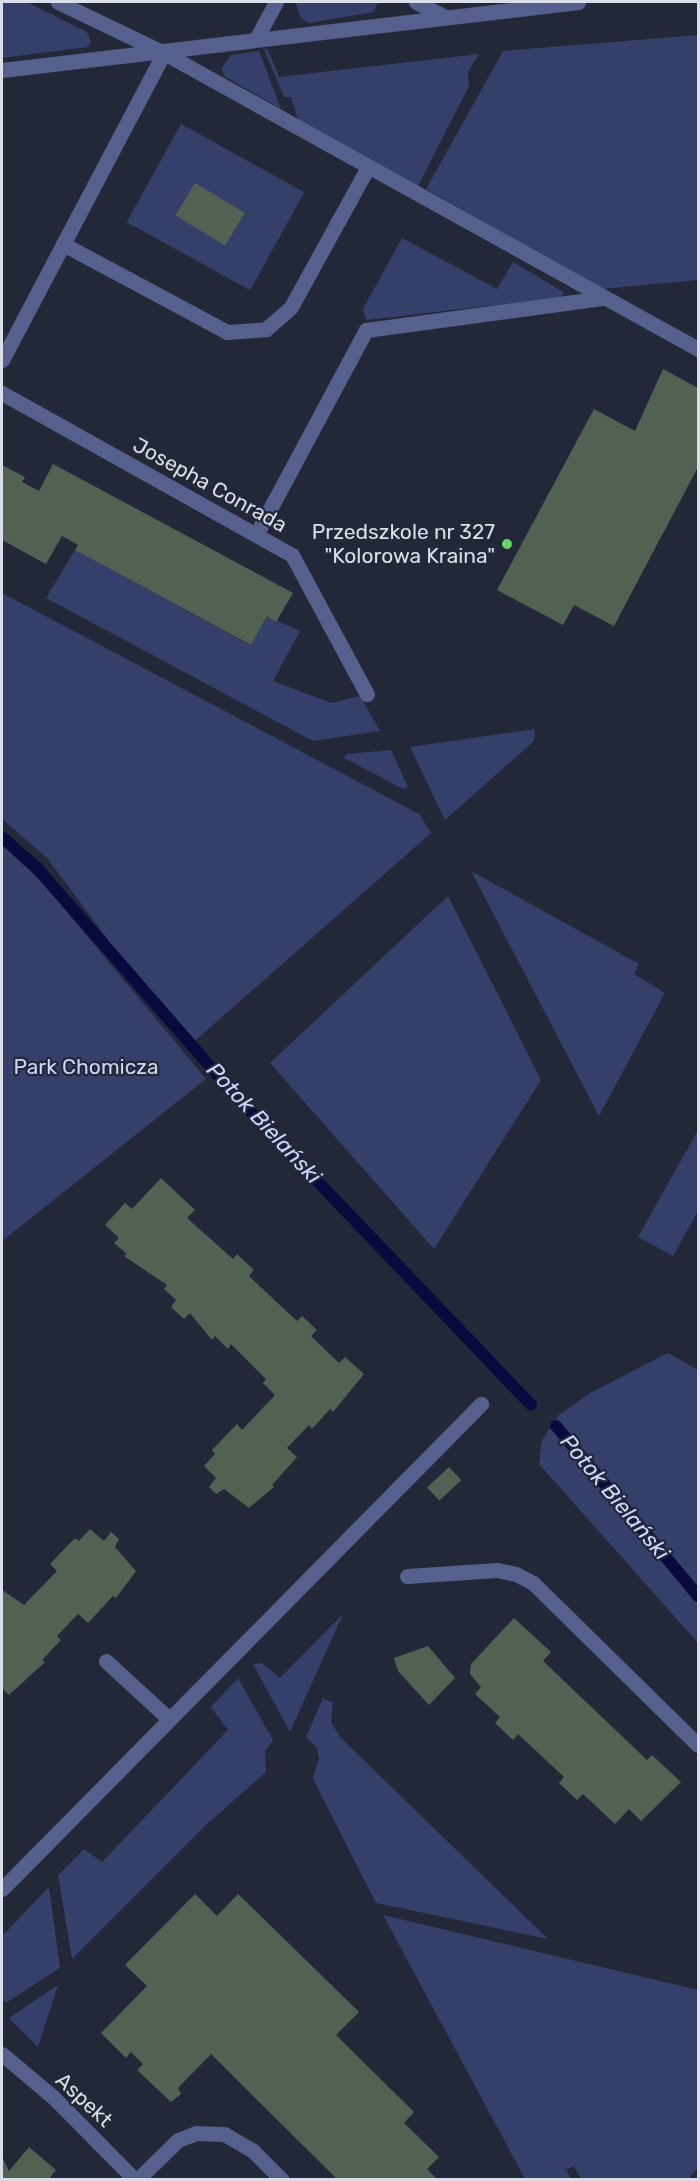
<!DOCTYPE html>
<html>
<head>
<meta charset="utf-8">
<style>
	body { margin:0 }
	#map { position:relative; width:700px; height:2181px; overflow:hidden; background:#232839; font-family:Rubik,sans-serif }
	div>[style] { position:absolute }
	.green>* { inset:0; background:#343f6a; transform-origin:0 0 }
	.stream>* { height:12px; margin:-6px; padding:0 6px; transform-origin:6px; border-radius:6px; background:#080a3e }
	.building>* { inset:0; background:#526252; transform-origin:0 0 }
	.service>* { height:15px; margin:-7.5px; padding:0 7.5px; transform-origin:7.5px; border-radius:7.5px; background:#55618c }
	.minor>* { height:15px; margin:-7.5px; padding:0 7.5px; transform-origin:7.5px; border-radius:7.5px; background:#55618c }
	.dots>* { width:16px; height:16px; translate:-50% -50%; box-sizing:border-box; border:3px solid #232839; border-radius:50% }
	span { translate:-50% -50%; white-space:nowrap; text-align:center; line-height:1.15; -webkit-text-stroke:4.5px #232839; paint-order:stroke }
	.street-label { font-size:21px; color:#dadee9 }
	.poi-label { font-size:21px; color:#dadee9 }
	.right { translate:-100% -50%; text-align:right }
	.park-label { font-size:21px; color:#cbd6f9 }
	.water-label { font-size:22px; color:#ccd8fb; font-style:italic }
	.frame { position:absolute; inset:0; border:3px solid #dadee9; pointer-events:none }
</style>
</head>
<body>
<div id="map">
	<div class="green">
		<div style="clip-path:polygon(2px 2px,27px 2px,87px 32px,91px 42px,88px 47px,2px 58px)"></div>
		<div style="clip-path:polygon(295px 2px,378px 2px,374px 12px,309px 23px,301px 18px)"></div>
		<div style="clip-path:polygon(698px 35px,698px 280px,601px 289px,426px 189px,503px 51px)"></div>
		<div style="clip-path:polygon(264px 49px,268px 50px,279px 77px,479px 54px,468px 72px,469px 86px,418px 186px,298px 120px,291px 97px,284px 97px)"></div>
		<div style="clip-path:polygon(259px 51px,281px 109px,224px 76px,222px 68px,231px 55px)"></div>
		<div style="left:181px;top:124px;width:141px;height:112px;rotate:29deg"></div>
		<div style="clip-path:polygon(402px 238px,497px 289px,513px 262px,565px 293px,558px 298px,366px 320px,363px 309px)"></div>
		<div style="clip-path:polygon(75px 550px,250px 645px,267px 616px,300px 631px,273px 681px,331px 703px,360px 696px,380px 731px,313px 741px,46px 598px)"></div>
		<div style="clip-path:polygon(2px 593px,419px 814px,431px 833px,188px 1047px,47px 858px,2px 819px)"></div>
		<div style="clip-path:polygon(535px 729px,534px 741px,445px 820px,410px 747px)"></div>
		<div style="clip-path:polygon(391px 750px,408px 787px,403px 789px,344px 758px,347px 754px)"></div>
		<div style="clip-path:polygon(2px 845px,43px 883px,206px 1079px,2px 1241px)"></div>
		<div style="clip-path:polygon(471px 871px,639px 964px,634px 974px,665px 993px,599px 1116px)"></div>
		<div style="clip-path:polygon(448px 896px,541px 1080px,434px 1249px,270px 1063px)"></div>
		<div style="clip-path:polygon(697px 1132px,698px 1211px,673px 1256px,638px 1237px)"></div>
		<div style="clip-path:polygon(668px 1353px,698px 1370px,698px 1643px,539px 1464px,542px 1440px,559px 1415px,590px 1393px)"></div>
		<div style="clip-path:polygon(343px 1614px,290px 1732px,253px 1664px,262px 1663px,280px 1678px)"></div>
		<div style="clip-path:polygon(238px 1678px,273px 1740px,265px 1751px,266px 1772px,207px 1824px,72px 1959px,58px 1875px,84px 1849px,102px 1862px,228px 1730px,211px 1707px)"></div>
		<div style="clip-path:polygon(323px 1698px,333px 1703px,331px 1722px,340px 1737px,548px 1939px,376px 1903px,313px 1779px,319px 1758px,317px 1748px,306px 1737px)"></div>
		<div style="clip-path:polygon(49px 1887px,60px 1968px,7px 2002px,2px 2001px,2px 1936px)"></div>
		<div style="clip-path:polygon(383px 1915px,698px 1990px,698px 2168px,688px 2179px,581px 2180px,574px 2166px,566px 2170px,571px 2179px,525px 2179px)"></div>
		<div style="clip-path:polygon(58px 1985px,38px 2047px,9px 2018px)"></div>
	</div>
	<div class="stream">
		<div style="left:2px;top:837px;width:47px;rotate:41.5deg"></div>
		<div style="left:37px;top:868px;width:303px;rotate:48.9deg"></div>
		<div style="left:236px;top:1096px;width:427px;rotate:46.3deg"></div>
		<div style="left:556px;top:1426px;width:222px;rotate:50.1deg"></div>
	</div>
	<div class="building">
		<div style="left:195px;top:183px;width:58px;height:38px;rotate:31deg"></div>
		<div style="clip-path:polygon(663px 369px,698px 388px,698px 467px,614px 626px,574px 605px,563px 625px,497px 590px,594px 409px,635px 431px)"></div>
		<div style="clip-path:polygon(53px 464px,293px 593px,276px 622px,267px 616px,251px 645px,75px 550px,78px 545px,62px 536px,46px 564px,2px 540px,2px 465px,25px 477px,22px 482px,39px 491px)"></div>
		<div style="clip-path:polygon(161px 1178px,195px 1210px,187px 1218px,233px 1259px,237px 1254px,254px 1270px,249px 1276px,297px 1321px,302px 1316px,317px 1330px,311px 1336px,339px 1363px,345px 1357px,364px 1374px,333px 1412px,330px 1409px,312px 1429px,309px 1425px,287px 1448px,297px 1457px,272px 1485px,274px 1487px,249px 1508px,224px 1489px,216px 1494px,209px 1487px,216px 1478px,204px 1466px,215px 1454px,212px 1450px,237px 1424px,242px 1430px,275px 1395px,263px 1383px,266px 1379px,231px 1344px,228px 1349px,215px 1336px,212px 1340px,190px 1313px,184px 1319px,171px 1307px,176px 1300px,164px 1289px,167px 1285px,124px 1256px,127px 1254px,114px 1243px,119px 1238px,105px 1225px,125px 1203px,132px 1209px)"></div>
		<div style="left:449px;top:1467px;width:18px;height:30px;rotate:47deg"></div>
		<div style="clip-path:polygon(90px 1529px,104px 1541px,111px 1532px,119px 1539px,115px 1547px,136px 1571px,116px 1598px,113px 1596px,88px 1623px,78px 1614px,57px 1636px,61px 1640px,42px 1660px,45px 1662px,9px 1695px,2px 1688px,2px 1590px,24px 1605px,57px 1571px,50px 1564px,75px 1538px,79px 1541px)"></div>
		<div style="clip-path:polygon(514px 1618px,551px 1652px,543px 1661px,647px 1760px,652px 1755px,681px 1782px,641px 1821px,629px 1809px,615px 1824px,583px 1794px,577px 1800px,559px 1783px,564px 1777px,518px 1734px,513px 1740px,495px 1723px,500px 1717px,475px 1694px,481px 1687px,470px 1674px,471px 1664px)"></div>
		<div style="clip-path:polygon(428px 1646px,455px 1678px,429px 1705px,398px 1671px,394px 1658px)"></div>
		<div style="clip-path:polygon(195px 1894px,217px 1916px,238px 1894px,359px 2012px,336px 2035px,414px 2112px,404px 2123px,439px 2157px,427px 2169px,438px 2180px,338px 2180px,211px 2054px,178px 2088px,181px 2094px,171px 2102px,137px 2070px,143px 2064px,131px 2052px,126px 2058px,101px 2033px,147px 1986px,125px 1965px)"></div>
		<div style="clip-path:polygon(29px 2147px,56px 2170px,48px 2180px,2px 2180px,2px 2157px,9px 2171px)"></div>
	</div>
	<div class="service">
		<div style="left:256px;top:535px;width:233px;rotate:-61.8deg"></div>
		<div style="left:407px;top:1576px;width:90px;rotate:-3.8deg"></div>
		<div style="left:497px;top:1570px;width:19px;rotate:12deg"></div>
		<div style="left:516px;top:1574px;width:19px;rotate:28deg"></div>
		<div style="left:533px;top:1583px;width:231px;rotate:44.5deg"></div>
		<div style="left:106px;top:1661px;width:84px;rotate:42.6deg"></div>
		<div style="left:2px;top:1889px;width:682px;rotate:-45.36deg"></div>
		<div style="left:137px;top:2180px;width:57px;rotate:-44.3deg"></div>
		<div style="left:178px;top:2140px;width:19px;rotate:-21deg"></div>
		<div style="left:196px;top:2133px;width:28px;rotate:2deg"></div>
		<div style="left:224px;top:2134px;width:34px;rotate:30deg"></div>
		<div style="left:253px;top:2151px;width:41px;rotate:45deg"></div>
	</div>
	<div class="minor">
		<div style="left:416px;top:2px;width:33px;rotate:27deg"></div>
		<div style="left:256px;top:39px;width:42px;rotate:-61.6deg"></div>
		<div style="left:164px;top:53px;width:611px;rotate:29deg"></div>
		<div style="left:2px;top:70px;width:580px;rotate:-6.73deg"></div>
		<div style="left:63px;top:244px;width:186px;rotate:28.2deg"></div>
		<div style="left:227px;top:332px;width:39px;rotate:-4deg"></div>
		<div style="left:266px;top:329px;width:33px;rotate:-41deg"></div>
		<div style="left:291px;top:307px;width:160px;rotate:-61.2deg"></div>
		<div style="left:366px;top:330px;width:240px;rotate:-7.7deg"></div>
		<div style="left:2px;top:360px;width:347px;rotate:-62.2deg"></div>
		<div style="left:164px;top:53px;width:118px;rotate:-154.3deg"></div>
		<div style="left:2px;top:393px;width:332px;rotate:29.2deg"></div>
		<div style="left:292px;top:555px;width:158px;rotate:61.7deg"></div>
		<div style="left:2px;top:2054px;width:67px;rotate:40.1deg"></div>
		<div style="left:53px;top:2097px;width:117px;rotate:45.3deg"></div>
	</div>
	<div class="dots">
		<div style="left:507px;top:544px;background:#64d468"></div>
	</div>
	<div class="street-label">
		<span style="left:210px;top:485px;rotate:29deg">Josepha Conrada</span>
		<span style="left:84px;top:2100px;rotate:43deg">Aspekt</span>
	</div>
	<div class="poi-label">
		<span class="right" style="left:495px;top:544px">Przedszkole nr 327<br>"Kolorowa Kraina"</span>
	</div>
	<div class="park-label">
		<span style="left:86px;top:1067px">Park Chomicza</span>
	</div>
	<div class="water-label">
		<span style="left:264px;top:1123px;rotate:47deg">Potok Bielański</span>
		<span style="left:615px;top:1497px;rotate:50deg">Potok Bielański</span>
	</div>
	<div class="frame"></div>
</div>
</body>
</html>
